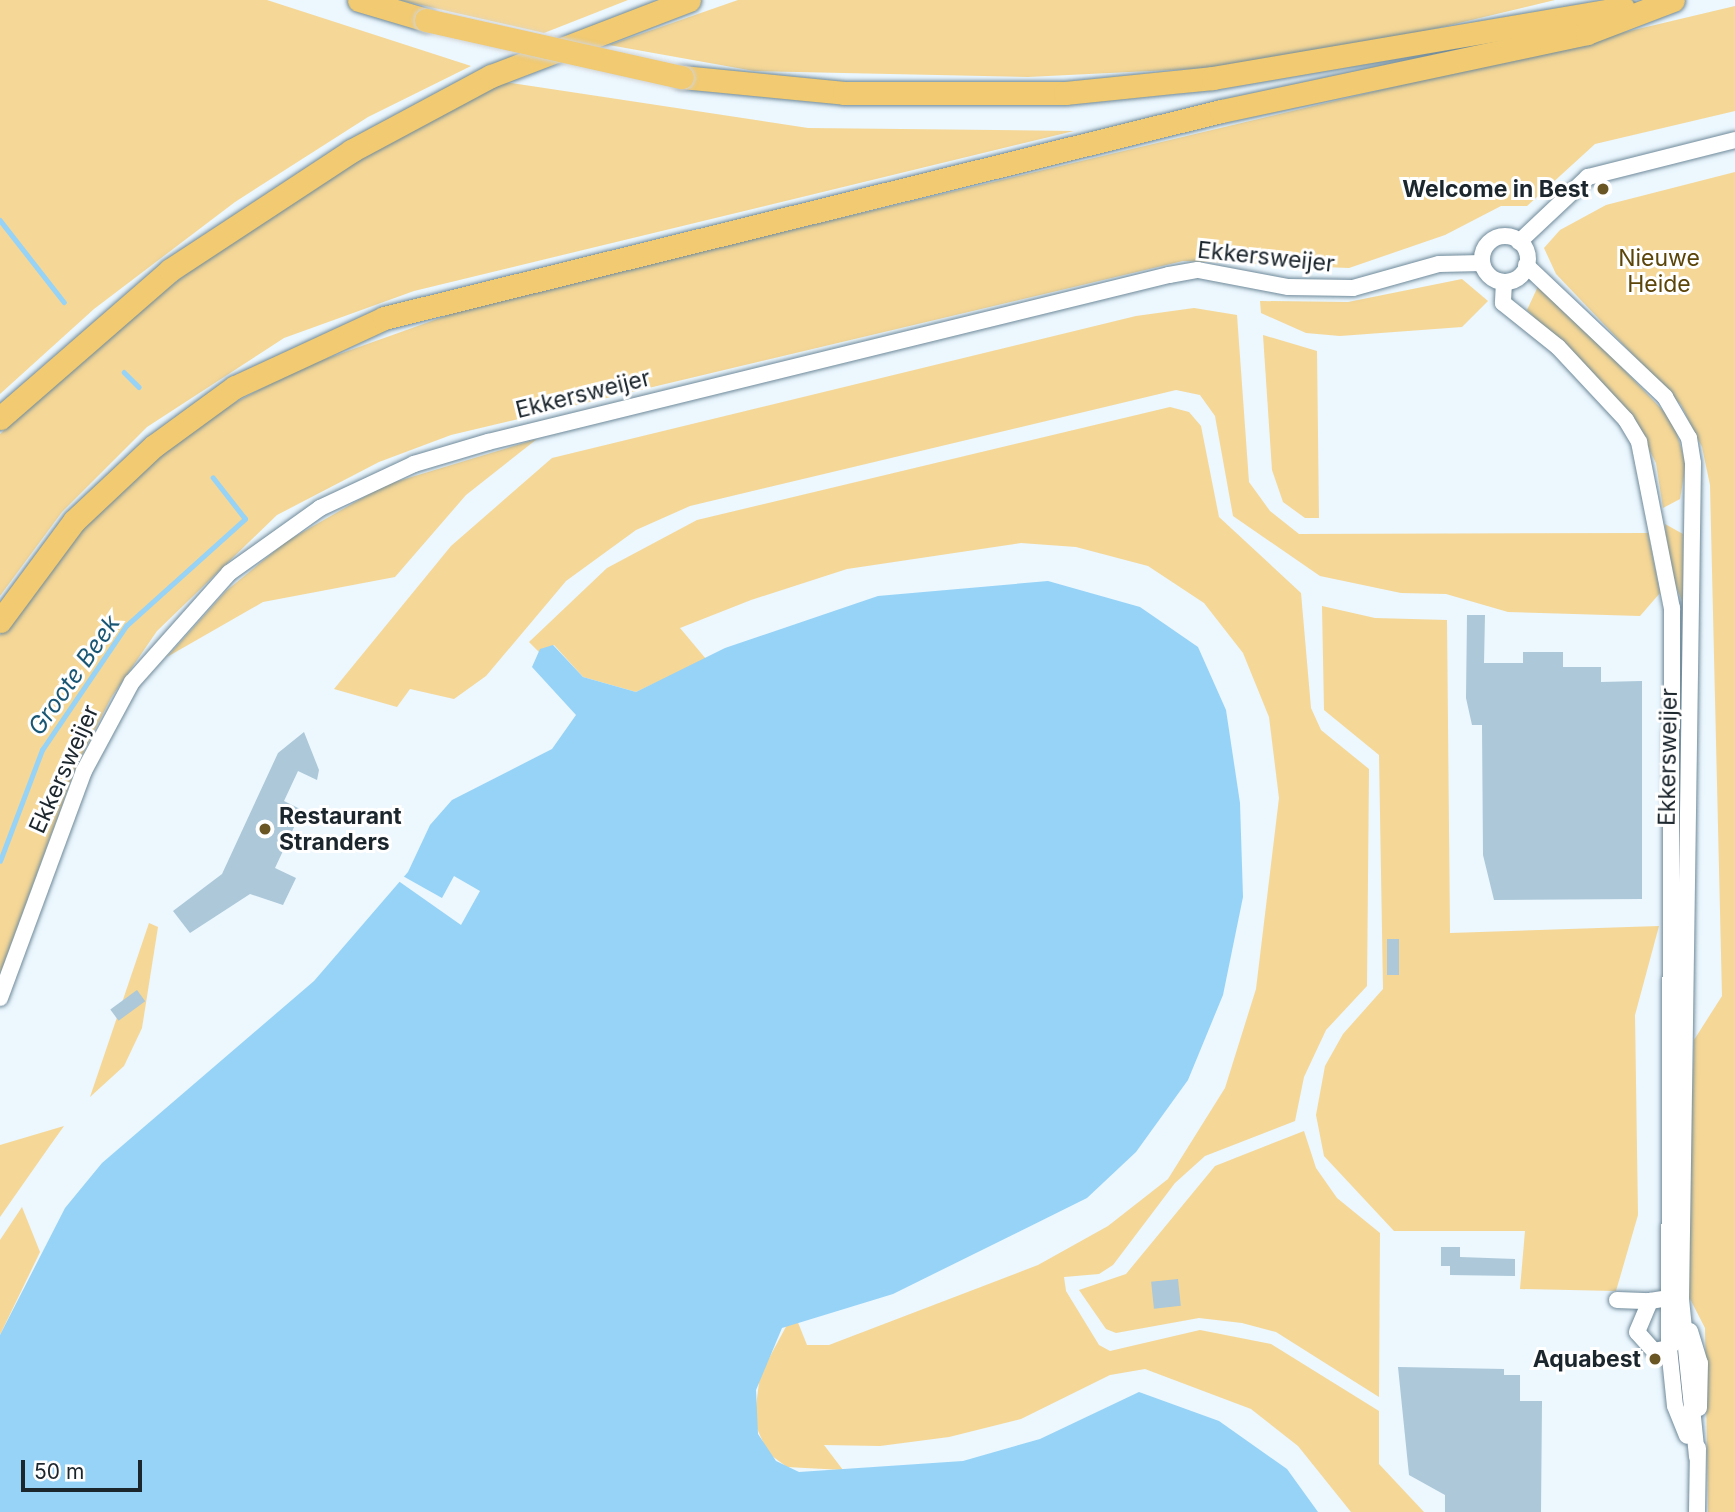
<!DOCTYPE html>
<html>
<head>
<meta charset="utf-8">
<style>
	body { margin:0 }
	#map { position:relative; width:1735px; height:1512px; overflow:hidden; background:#ecf7fe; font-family:Inter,sans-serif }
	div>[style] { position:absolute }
	.green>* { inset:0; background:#f5d797 }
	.water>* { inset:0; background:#96d3f7 }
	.pier>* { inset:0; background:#ecf7fe }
	.stream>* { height:4.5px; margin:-2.25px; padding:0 2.25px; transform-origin:2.25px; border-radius:2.25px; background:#96d3f7 }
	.building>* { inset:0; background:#acc8d9; transform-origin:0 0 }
	.roads { filter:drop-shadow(0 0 2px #6e8999) drop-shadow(0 0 2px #6e8999) }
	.minor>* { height:16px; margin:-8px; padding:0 8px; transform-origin:8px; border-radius:8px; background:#fff }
	.minor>.ring { margin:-8px; padding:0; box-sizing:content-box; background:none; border:16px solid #fff; border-radius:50% }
	.highway>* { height:23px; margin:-11.5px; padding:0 11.5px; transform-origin:11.5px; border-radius:11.5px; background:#f1ca71 }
	.bridges { filter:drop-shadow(0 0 2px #d2d4d5) drop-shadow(0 0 2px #d2d4d5) }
	.highway-bridge>* { height:23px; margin:-11.5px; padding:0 11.5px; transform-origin:11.5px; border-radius:11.5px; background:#f1ca71 }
	.dots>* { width:19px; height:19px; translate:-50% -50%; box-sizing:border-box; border:4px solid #fff; border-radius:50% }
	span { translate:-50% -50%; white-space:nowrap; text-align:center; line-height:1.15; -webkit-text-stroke:6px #fff; paint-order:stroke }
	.poi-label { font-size:23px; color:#1c262d; font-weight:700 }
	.right { translate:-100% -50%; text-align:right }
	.left { translate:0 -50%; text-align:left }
	.street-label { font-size:23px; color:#1c262d }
	.park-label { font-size:23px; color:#5b4509 }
	.water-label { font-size:24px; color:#195674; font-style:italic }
	.scale { position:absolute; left:21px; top:1460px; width:121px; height:32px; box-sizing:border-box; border:4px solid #1c262d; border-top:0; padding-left:9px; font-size:21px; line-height:24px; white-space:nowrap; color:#1c262d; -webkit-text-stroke:5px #fff; paint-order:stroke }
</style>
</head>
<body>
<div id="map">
	<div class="green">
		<div style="clip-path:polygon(0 0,267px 0,471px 66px,368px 117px,235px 202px,94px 309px,0 394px)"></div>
		<div style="clip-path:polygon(399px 0,628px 0,544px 33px)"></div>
		<div style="clip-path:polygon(738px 0,1555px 0,1413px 34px,1211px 68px,1028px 77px,754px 71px,609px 45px)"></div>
		<div style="clip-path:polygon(1735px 6px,1735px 111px,1595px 144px,1527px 206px,1501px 206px,1445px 235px,1349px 268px,1183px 261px,451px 435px,379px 462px,277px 515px,157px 631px,111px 698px,76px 767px,0 974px,0 635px,79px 526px,164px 448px,236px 402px,303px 367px,482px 303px)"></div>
		<div style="clip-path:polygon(504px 82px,808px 128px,1074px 131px,414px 291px,284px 338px,147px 427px,62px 512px,0 596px,0 434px,130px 317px,223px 246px,355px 159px)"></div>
		<div style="clip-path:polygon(1735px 172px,1735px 1512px,1708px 1512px,1705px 1328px,1686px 1291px,1694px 1040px,1722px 996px,1710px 485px,1702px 447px,1681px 405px,1556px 274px,1544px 248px,1560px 230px,1606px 205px)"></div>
		<div style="clip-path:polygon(1462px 279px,1488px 301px,1462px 327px,1340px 336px,1306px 333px,1261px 313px,1260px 301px,1348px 302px)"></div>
		<div style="clip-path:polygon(1540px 282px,1673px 421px,1686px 464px,1680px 499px,1663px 508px,1656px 463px,1631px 414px,1527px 310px)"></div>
		<div style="clip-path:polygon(1194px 308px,1237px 315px,1249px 482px,1270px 511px,1299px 534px,1648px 533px,1660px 593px,1640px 616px,1508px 612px,1446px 594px,1401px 593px,1320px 576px,1233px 516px,1215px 416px,1200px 395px,1176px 390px,690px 506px,636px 530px,566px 581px,486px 676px,454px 699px,410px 689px,397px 707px,334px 689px,451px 546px,552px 458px,1136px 316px)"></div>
		<div style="clip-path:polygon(1263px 335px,1317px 351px,1319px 518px,1305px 518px,1283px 502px,1272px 470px)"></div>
		<div style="clip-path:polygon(1170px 407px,1189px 412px,1201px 426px,1219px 517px,1301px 593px,1311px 708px,1321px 730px,1369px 769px,1367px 986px,1326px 1030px,1304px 1077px,1295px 1121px,1205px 1156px,1175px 1183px,1113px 1265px,1099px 1274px,1064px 1277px,1066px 1291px,1099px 1345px,1110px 1351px,1200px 1330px,1271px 1344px,1379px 1411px,1379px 1464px,1424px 1512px,1351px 1512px,1298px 1446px,1251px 1409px,1145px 1369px,1110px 1375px,1021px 1419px,949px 1437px,880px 1446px,824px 1445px,843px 1470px,787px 1467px,768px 1453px,754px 1422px,760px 1375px,788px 1323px,797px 1320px,807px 1345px,829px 1345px,1038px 1265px,1108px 1226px,1168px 1179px,1225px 1088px,1256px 989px,1279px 798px,1269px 717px,1243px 653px,1204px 603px,1148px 566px,1076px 547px,1021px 543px,847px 569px,751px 600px,680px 628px,706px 659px,636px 692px,583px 677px,554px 645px,539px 652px,529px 642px,607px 568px,697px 520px)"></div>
		<div style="clip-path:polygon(537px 439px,466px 495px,395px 577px,263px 602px,167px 657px,226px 591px,287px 541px,385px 485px)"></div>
		<div style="clip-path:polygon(1665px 524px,1683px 534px,1684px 605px,1667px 566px)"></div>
		<div style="clip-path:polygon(1322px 606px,1375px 618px,1447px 620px,1450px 933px,1659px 926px,1635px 1015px,1638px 1215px,1616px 1291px,1520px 1289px,1525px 1231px,1394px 1231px,1324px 1156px,1316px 1115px,1325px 1066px,1343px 1034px,1383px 989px,1379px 755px,1324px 710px)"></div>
		<div style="clip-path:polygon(149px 923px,158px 927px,142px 1028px,124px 1066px,90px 1097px)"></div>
		<div style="clip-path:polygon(64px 1126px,49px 1147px,0 1217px,0 1145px)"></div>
		<div style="clip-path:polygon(1304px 1131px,1316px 1168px,1337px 1198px,1380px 1233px,1379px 1397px,1276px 1332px,1242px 1323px,1199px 1318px,1116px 1333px,1106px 1329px,1079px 1290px,1126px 1274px,1215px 1166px)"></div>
		<div style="clip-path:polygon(22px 1207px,40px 1252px,0 1335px,0 1240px)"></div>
	</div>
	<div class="water">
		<div style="clip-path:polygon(1048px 581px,1140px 607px,1198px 647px,1226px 710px,1240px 803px,1243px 897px,1223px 995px,1188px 1080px,1136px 1152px,1087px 1198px,893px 1294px,782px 1328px,756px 1390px,758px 1434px,776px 1461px,799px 1472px,963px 1461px,1040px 1439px,1139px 1392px,1219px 1421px,1287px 1469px,1318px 1512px,0 1512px,0 1335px,65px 1208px,102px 1163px,314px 981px,408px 872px,430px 825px,452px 800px,552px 749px,576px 715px,532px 667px,540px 649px,553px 645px,583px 677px,636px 692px,725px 648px,878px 596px)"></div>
	</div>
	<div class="pier">
		<div style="clip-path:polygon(401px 875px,442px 898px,454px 876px,480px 891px,461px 925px,397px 880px)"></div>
	</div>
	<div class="stream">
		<div style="left:0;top:220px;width:104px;rotate:52deg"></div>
		<div style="left:124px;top:372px;width:21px;rotate:45deg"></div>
		<div style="left:0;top:861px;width:119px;rotate:-69.3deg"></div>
		<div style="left:42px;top:750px;width:150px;rotate:-55.9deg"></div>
		<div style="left:126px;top:626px;width:160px;rotate:-42deg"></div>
		<div style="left:245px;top:519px;width:52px;rotate:-128deg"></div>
	</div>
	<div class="building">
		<div style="clip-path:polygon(1467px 615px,1485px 615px,1484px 663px,1523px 663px,1523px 652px,1563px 652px,1563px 667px,1601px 667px,1601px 682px,1642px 681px,1642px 899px,1494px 900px,1483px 855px,1482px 725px,1472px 725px,1466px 698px)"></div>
		<div style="clip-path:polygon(304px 732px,319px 770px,317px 780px,298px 771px,284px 801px,302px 810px,275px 868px,296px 878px,283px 905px,250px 894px,190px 933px,173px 911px,222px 874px,278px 753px)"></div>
		<div style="left:1387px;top:939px;width:12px;height:36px"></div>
		<div style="left:137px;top:990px;width:14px;height:33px;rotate:54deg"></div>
		<div style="clip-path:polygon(1441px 1247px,1460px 1247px,1460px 1257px,1515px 1259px,1515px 1276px,1450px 1275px,1450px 1266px,1441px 1266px)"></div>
		<div style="left:1178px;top:1279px;width:27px;height:27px;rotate:84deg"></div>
		<div style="clip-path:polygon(1398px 1367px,1504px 1369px,1504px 1375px,1520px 1375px,1520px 1401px,1542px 1401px,1541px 1512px,1445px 1512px,1445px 1495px,1409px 1475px)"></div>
	</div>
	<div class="roads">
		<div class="minor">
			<div class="ring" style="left:1482px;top:236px;width:30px;height:30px"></div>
			<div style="left:1519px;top:242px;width:95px;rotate:-43.3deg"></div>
			<div style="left:1588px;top:177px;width:152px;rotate:-14.1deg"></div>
			<div style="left:1526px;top:265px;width:192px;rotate:43.5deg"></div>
			<div style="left:1665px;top:397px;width:48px;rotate:59.7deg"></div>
			<div style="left:1689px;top:438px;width:25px;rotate:81deg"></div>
			<div style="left:1693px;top:463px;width:836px;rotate:90.82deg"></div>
			<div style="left:1681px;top:1299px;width:159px;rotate:84.2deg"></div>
			<div style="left:1504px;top:282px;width:21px;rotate:93deg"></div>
			<div style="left:1503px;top:303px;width:70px;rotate:38.7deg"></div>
			<div style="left:1558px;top:347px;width:100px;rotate:47deg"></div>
			<div style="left:1626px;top:420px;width:26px;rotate:59deg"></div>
			<div style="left:1639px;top:442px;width:169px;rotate:78.8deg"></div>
			<div style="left:1672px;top:608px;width:740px;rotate:90.23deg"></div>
			<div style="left:1669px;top:1348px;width:15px;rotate:169deg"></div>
			<div style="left:1654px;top:1351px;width:25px;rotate:-132deg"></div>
			<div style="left:1637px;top:1332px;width:34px;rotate:-67deg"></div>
			<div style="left:1650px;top:1301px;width:18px;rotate:-9deg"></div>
			<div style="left:0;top:998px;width:242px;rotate:-69.7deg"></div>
			<div style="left:84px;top:771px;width:101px;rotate:-61.7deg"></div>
			<div style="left:132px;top:682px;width:146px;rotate:-48.3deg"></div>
			<div style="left:229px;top:573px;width:112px;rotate:-35.5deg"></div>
			<div style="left:320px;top:508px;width:104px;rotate:-25.1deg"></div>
			<div style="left:414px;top:464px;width:77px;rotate:-16.6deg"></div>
			<div style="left:488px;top:442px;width:701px;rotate:-13.78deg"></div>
			<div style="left:1169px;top:275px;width:29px;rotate:-10deg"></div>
			<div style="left:1198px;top:270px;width:92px;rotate:10.7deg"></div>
			<div style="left:1288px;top:287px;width:65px;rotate:0.9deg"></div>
			<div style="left:1353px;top:288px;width:89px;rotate:-15.6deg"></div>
			<div style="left:1439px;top:264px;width:43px;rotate:-1.3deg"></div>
			<div style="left:1617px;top:1300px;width:33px;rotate:2deg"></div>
			<div style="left:1690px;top:1331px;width:34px;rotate:73deg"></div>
			<div style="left:1700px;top:1363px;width:45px;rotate:91.3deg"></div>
			<div style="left:1675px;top:1341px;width:9px;rotate:131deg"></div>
			<div style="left:1669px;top:1348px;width:58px;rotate:84.1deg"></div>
			<div style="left:1675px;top:1406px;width:32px;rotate:68deg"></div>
			<div style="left:1697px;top:1512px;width:64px;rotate:-89.1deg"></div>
		</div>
		<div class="highway">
			<div style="left:359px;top:0;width:70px;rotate:16.6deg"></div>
			<div style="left:682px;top:77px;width:163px;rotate:5.6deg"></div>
			<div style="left:844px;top:93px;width:221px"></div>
			<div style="left:1065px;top:93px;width:149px;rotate:-5.8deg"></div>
			<div style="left:1213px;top:78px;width:416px;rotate:-9.7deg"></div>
			<div style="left:0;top:418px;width:225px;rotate:-41deg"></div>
			<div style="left:170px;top:270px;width:217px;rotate:-33.3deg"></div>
			<div style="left:351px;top:151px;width:159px;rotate:-28.2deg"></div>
			<div style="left:491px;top:76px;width:212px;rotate:-21deg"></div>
			<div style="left:0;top:621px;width:124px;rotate:-53.5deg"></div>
			<div style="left:74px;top:521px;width:110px;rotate:-43.2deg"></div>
			<div style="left:154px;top:446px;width:100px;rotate:-36.1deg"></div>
			<div style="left:235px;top:387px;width:164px;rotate:-24.8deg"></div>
			<div style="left:384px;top:318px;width:862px;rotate:-13.89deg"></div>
			<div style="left:1221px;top:111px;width:374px;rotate:-12deg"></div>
			<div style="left:1587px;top:33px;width:92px;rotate:-21deg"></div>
		</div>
	</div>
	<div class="bridges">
		<div class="highway-bridge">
			<div style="left:426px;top:20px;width:262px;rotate:12.6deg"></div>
		</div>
	</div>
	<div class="dots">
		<div style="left:1603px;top:189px;background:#6a5524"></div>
		<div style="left:265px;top:829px;background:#6a5524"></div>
		<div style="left:1655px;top:1359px;background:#6a5524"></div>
	</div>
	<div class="poi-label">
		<span class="right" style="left:1589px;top:189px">Welcome in Best</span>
		<span class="left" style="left:279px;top:829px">Restaurant<br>Stranders</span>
		<span class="right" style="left:1641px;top:1359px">Aquabest</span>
	</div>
	<div class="street-label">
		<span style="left:1266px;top:257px;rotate:6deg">Ekkersweijer</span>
		<span style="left:583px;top:394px;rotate:-14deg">Ekkersweijer</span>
		<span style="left:1668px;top:757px;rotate:-89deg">Ekkersweijer</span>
		<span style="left:64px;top:769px;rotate:-66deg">Ekkersweijer</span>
	</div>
	<div class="park-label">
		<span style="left:1659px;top:271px">Nieuwe<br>Heide</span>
	</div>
	<div class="water-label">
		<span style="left:74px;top:675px;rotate:-55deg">Groote Beek</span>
	</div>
	<div class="scale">50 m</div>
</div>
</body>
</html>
